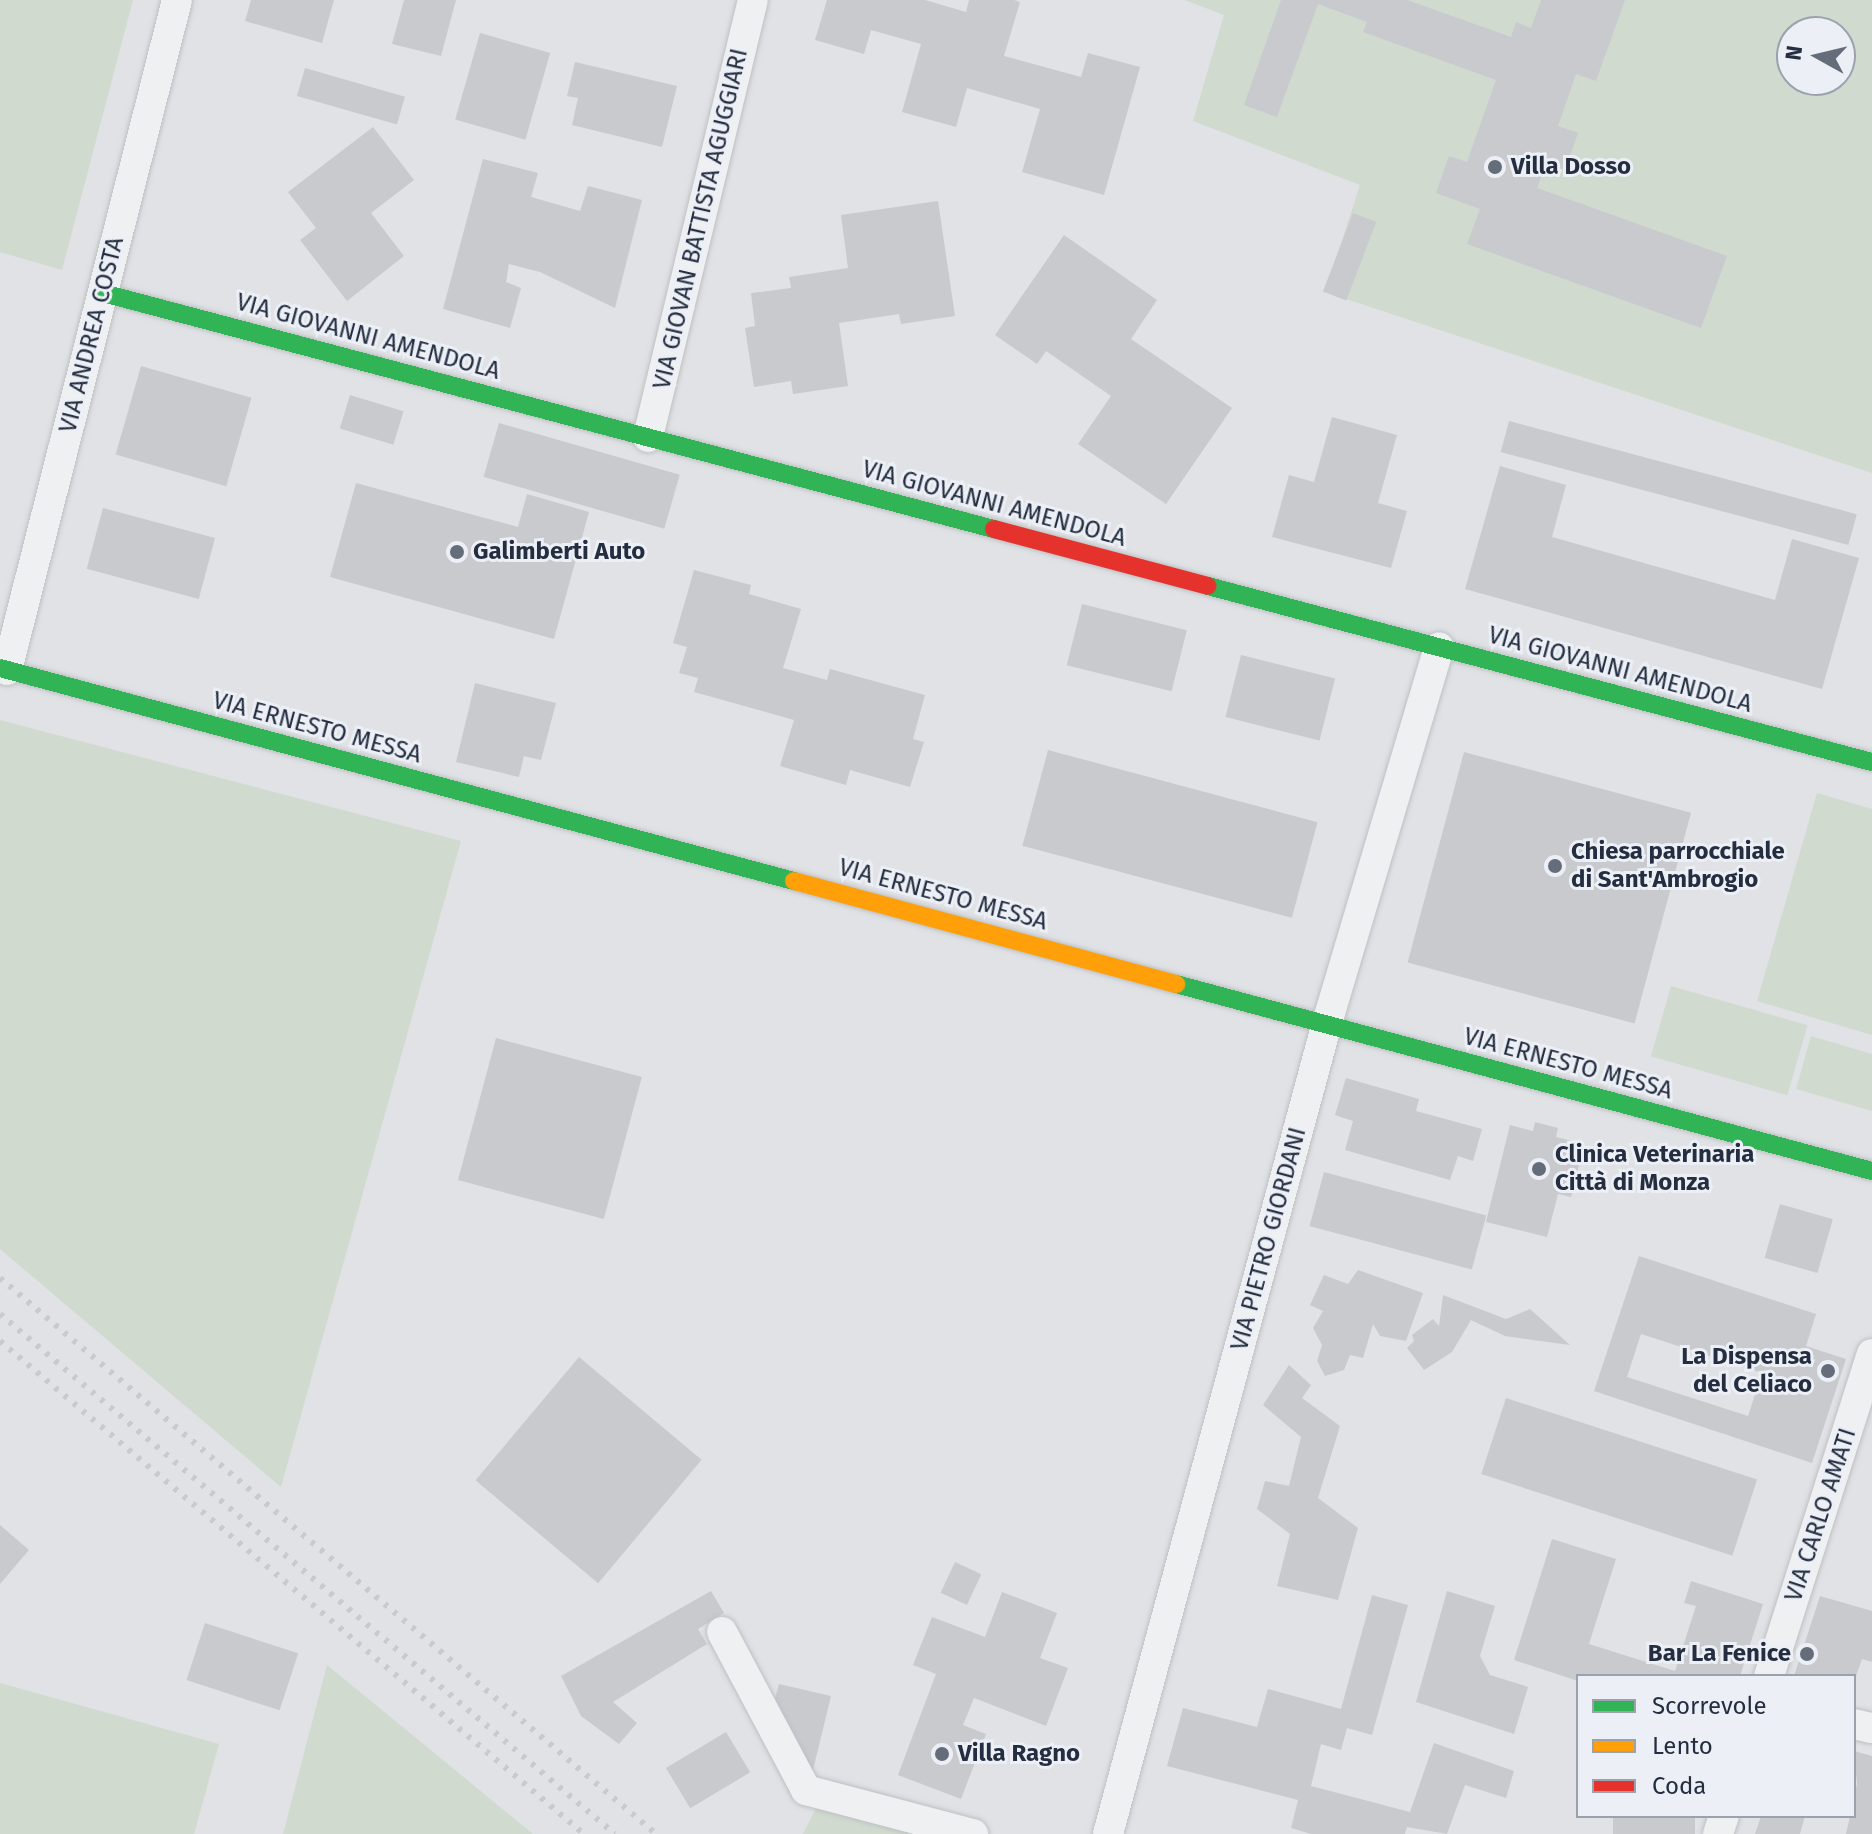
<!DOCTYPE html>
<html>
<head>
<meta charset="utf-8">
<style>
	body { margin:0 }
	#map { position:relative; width:1872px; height:1834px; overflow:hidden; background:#e0e2e5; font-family:"Fira Sans",sans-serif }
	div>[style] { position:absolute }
	.green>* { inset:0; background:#d0dacf; transform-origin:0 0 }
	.building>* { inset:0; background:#c8cace; transform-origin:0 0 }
	.roads { filter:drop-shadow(0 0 2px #bec0c3) drop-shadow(0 0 2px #bec0c3) }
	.street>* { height:30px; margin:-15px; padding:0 15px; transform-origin:15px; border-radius:15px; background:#eff0f2 }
	.fast>* { height:18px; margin:-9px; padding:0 9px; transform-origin:9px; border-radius:9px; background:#30b455 }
	.slow>* { height:18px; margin:-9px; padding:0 9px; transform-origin:9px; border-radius:9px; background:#ff9f0a }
	.jam>* { height:18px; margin:-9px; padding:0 9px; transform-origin:9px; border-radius:9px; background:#e5322d }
	.rail>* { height:6px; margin-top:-3px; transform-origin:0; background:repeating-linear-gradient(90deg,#c8cacd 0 4px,transparent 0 12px) }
	.dots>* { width:22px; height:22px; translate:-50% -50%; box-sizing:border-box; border:4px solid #ecf0f6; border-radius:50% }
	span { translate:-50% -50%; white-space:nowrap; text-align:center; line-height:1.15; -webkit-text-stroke:6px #ecf0f6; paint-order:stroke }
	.poi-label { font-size:24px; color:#252e40; font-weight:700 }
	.left { translate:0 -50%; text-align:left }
	.right { translate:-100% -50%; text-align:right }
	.street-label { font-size:24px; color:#252e40 }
	.legend { position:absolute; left:1576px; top:1674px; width:280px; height:144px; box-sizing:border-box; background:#ecf0f6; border:2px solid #9ca2ad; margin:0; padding:10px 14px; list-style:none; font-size:24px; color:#252e40 }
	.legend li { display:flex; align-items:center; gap:16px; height:40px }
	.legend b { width:40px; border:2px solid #9ca2ad }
	.north { position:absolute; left:1776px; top:16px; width:80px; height:80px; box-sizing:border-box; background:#ecf0f6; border:2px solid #9ca2ad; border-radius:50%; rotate:278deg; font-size:22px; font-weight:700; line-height:32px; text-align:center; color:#252e40 }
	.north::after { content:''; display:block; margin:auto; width:28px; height:36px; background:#666d7a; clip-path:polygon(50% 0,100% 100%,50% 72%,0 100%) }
</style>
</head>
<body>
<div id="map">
	<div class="green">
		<div style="clip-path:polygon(0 0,133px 0,62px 270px,0 252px)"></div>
		<div style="clip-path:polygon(evenodd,1185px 0,1872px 0,1872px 473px,1325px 292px,1360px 185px,1193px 121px,1224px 15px,1185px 0,1792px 32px,1840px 32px,1840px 80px,1792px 80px,1792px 32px)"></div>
		<div style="clip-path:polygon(0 720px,461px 841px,281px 1487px,0 1249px)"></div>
		<div style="clip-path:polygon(1817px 793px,1872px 809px,1872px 1035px,1757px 1001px)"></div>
		<div style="left:1671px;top:986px;width:142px;height:73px;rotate:16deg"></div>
		<div style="clip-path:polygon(1811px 1036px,1872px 1054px,1872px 1111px,1796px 1089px)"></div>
		<div style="clip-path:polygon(327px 1665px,533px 1834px,283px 1834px)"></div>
		<div style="clip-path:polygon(0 1683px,219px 1744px,194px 1834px,0 1834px)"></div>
		<div style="clip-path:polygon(817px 1806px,914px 1834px,803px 1834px)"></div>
	</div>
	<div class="building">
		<div style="clip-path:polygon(251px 0,334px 0,322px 43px,245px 21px)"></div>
		<div style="clip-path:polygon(404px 0,456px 0,441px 56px,392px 44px)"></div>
		<div style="clip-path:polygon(827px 0,925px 0,966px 12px,969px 0,1014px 0,1020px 2px,1004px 56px,1081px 77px,1088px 53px,1140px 67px,1104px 195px,1022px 172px,1040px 109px,967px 88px,956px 127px,902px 112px,921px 44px,871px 30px,864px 54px,815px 40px)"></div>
		<div style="clip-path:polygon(1281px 0,1407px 0,1511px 37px,1516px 22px,1531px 28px,1541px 0,1625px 0,1596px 81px,1576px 74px,1558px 126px,1578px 133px,1565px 170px,1546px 163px,1537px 188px,1727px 256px,1701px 328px,1467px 244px,1480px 209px,1436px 193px,1449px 156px,1467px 162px,1496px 80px,1363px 32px,1367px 22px,1318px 4px,1277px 117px,1244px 105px)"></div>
		<div style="left:480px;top:33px;width:73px;height:90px;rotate:16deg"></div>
		<div style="clip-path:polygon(575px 62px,677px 86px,662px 147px,572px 125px,578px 98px,567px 96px)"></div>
		<div style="left:305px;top:68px;width:104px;height:29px;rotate:16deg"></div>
		<div style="clip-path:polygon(373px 127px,414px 180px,371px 213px,404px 256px,347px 301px,300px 240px,316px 228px,288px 192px)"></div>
		<div style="clip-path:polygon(483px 159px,538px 173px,531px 197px,580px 211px,588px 186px,642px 200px,615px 308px,540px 272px,509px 264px,506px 282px,521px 288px,510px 328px,443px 309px)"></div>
		<div style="clip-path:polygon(938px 201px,955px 316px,901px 324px,899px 314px,839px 323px,848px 386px,793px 394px,791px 381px,754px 387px,745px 328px,755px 326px,751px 293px,791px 288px,789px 277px,848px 268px,841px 215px)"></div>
		<div style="left:1353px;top:213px;width:25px;height:84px;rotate:21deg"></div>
		<div style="clip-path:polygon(1064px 235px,1157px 300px,1131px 339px,1232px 408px,1166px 504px,1078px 444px,1111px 396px,1046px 351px,1037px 364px,995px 335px)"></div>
		<div style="left:141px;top:366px;width:115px;height:92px;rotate:16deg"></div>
		<div style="left:350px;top:395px;width:56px;height:35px;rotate:17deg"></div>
		<div style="clip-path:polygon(1332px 417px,1397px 435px,1378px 503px,1407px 511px,1391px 568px,1272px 537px,1289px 475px,1314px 482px)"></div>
		<div style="left:1509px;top:421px;width:360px;height:32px;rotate:15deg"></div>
		<div style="left:499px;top:423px;width:188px;height:56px;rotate:16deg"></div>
		<div style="clip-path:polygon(1500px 466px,1566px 485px,1552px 537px,1775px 600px,1792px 539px,1859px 558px,1822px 689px,1465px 589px)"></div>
		<div style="clip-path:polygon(356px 483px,518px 527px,527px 494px,589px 512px,554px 639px,330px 577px)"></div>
		<div style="left:103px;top:508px;width:116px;height:63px;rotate:15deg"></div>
		<div style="clip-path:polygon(694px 570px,751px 585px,749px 594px,801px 609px,783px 668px,827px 680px,830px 669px,925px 695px,913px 739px,924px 742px,910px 787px,850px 770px,846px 785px,780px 766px,794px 720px,694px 692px,698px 678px,679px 673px,687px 647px,673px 643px)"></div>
		<div style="left:1082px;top:604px;width:108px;height:63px;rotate:14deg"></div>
		<div style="left:1241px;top:655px;width:97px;height:64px;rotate:14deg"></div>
		<div style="clip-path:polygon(475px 683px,556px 703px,541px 760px,524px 756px,519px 777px,456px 762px)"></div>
		<div style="left:1048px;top:750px;width:279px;height:99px;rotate:15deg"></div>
		<div style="left:1464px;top:752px;width:235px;height:218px;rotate:15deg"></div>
		<div style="left:496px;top:1038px;width:151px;height:147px;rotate:15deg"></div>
		<div style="clip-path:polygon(1346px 1078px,1419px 1099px,1416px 1111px,1482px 1129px,1473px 1161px,1458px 1156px,1450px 1180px,1345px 1150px,1353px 1121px,1335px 1115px)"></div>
		<div style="clip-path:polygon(1535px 1122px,1558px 1128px,1556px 1137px,1584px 1144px,1571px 1197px,1558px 1194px,1547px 1237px,1486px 1222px,1510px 1125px,1533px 1131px)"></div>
		<div style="left:1324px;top:1172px;width:168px;height:56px;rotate:15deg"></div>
		<div style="left:1780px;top:1204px;width:55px;height:56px;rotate:16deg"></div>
		<div style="clip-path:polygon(evenodd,1639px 1256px,1816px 1314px,1806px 1346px,1846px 1359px,1812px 1463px,1594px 1391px,1639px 1256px,1641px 1334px,1762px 1373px,1748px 1416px,1627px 1377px,1641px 1334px)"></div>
		<div style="clip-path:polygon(1358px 1270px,1423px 1293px,1406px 1341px,1380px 1336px,1373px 1324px,1363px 1358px,1350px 1355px,1344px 1370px,1325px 1376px,1317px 1361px,1322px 1345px,1313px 1328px,1323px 1311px,1310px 1305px,1324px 1275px,1348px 1284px)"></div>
		<div style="clip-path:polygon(1443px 1295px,1506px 1319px,1530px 1309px,1570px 1345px,1505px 1336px,1471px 1320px,1452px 1352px,1424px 1370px,1407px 1348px,1414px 1341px,1412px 1335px,1433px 1319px,1439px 1326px)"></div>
		<div style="left:579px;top:1357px;width:160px;height:161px;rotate:40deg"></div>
		<div style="clip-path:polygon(1289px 1365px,1311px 1385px,1302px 1398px,1340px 1426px,1318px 1498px,1358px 1528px,1338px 1600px,1277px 1586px,1290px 1534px,1257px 1509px,1265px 1481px,1289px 1486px,1301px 1437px,1263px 1405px)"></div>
		<div style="left:1506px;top:1398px;width:264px;height:80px;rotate:18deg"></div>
		<div style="clip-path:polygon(0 1525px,29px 1550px,0 1584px)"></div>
		<div style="clip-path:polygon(1552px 1539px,1616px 1559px,1589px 1644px,1675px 1671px,1696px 1606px,1684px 1603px,1691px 1581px,1763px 1604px,1740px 1676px,1578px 1676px,1578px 1681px,1514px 1660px)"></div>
		<div style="left:955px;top:1562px;width:29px;height:34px;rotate:25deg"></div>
		<div style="clip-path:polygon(711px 1591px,724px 1613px,698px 1629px,707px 1644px,613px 1702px,637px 1723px,619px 1744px,581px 1716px,561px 1676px)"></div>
		<div style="clip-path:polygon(1447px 1591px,1495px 1606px,1480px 1656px,1490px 1675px,1528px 1687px,1514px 1734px,1416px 1702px)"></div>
		<div style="clip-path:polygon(1002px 1592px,1057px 1613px,1040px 1658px,1068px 1668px,1046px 1726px,974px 1698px,963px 1725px,986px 1734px,961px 1799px,898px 1775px,936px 1674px,913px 1665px,932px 1617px,985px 1637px)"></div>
		<div style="clip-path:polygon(1372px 1595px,1408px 1605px,1372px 1735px,1347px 1728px,1341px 1750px,1321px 1744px,1311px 1786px,1410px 1812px,1434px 1743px,1514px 1771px,1506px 1798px,1465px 1785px,1447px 1834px,1407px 1827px,1405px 1834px,1311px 1834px,1291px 1828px,1298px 1800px,1167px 1766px,1183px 1708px,1257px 1727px,1268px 1689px,1341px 1709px)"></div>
		<div style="clip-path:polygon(1820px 1596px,1872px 1611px,1872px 1662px,1862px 1659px,1856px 1676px,1794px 1676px)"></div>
		<div style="left:205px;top:1623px;width:98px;height:60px;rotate:18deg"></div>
		<div style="clip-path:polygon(779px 1684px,831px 1696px,812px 1774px,774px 1702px)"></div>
		<div style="left:726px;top:1732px;width:47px;height:70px;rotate:59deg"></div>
		<div style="clip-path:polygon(1854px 1751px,1872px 1756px,1872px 1834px,1846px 1834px,1857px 1784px)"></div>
		<div style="left:1613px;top:1816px;width:82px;height:19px"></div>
		<div style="clip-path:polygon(1761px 1816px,1805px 1816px,1800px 1834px,1755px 1834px)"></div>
	</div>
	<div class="roads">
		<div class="street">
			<div style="left:648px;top:437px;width:449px;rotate:-76.5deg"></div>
			<div style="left:7px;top:670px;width:691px;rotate:-75.76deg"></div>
			<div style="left:722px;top:1632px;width:179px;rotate:62deg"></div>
			<div style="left:806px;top:1790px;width:173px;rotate:14.8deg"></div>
			<div style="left:1769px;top:1676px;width:338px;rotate:-72.3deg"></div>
			<div style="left:1854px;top:1724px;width:18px;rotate:13deg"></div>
			<div style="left:1108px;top:1834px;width:840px;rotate:-74.89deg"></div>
			<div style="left:1327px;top:1023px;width:392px;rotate:-73.4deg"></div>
			<div style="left:1718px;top:1834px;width:19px;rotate:-72deg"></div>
		</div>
		<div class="fast">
			<div style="left:103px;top:293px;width:922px;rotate:14.84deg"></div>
			<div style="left:1208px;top:586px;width:687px;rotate:14.85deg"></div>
			<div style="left:0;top:668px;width:822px;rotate:15.02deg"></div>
			<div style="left:1176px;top:984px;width:721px;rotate:15.04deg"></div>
		</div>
		<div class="slow">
			<div style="left:794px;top:881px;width:396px;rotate:15.1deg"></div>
		</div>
		<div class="jam">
			<div style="left:994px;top:529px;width:221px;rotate:14.9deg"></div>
		</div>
	</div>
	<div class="rail">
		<div style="left:0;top:1278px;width:860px;rotate:40.28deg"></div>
		<div style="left:0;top:1314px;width:805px;rotate:40.22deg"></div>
		<div style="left:0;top:1341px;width:764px;rotate:40.17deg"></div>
	</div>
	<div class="dots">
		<div style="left:1495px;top:167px;background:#666d7a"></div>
		<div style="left:457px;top:552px;background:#666d7a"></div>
		<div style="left:1555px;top:866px;background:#666d7a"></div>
		<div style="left:1539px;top:1169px;background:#666d7a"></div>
		<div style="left:1828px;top:1371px;background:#666d7a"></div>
		<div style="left:1807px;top:1654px;background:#666d7a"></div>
		<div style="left:942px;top:1754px;background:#666d7a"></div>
	</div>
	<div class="poi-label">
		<span class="left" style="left:1511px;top:167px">Villa Dosso</span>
		<span class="left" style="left:473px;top:552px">Galimberti Auto</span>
		<span class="left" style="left:1571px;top:866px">Chiesa parrocchiale<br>di Sant'Ambrogio</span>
		<span class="left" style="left:1555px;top:1169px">Clinica Veterinaria<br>Città di Monza</span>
		<span class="right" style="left:1812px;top:1371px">La Dispensa<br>del Celiaco</span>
		<span class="right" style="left:1791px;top:1654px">Bar La Fenice</span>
		<span class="left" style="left:958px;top:1754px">Villa Ragno</span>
	</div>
	<div class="street-label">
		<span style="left:701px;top:219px;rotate:-77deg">VIA GIOVAN BATTISTA AGUGGIARI</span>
		<span style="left:92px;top:335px;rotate:-76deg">VIA ANDREA COSTA</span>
		<span style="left:368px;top:337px;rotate:15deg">VIA GIOVANNI AMENDOLA</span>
		<span style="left:994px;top:504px;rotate:15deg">VIA GIOVANNI AMENDOLA</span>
		<span style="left:1620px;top:670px;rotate:15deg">VIA GIOVANNI AMENDOLA</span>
		<span style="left:317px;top:728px;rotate:15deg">VIA ERNESTO MESSA</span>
		<span style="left:943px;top:895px;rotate:15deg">VIA ERNESTO MESSA</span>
		<span style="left:1568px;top:1064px;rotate:15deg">VIA ERNESTO MESSA</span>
		<span style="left:1269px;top:1239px;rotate:-75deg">VIA PIETRO GIORDANI</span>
		<span style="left:1821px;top:1515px;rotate:-72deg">VIA CARLO AMATI</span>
	</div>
	<ul class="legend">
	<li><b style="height:10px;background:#30b455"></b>Scorrevole</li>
	<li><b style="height:10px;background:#ff9f0a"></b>Lento</li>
	<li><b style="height:10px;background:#e5322d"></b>Coda</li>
	</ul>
	<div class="north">N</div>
</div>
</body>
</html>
